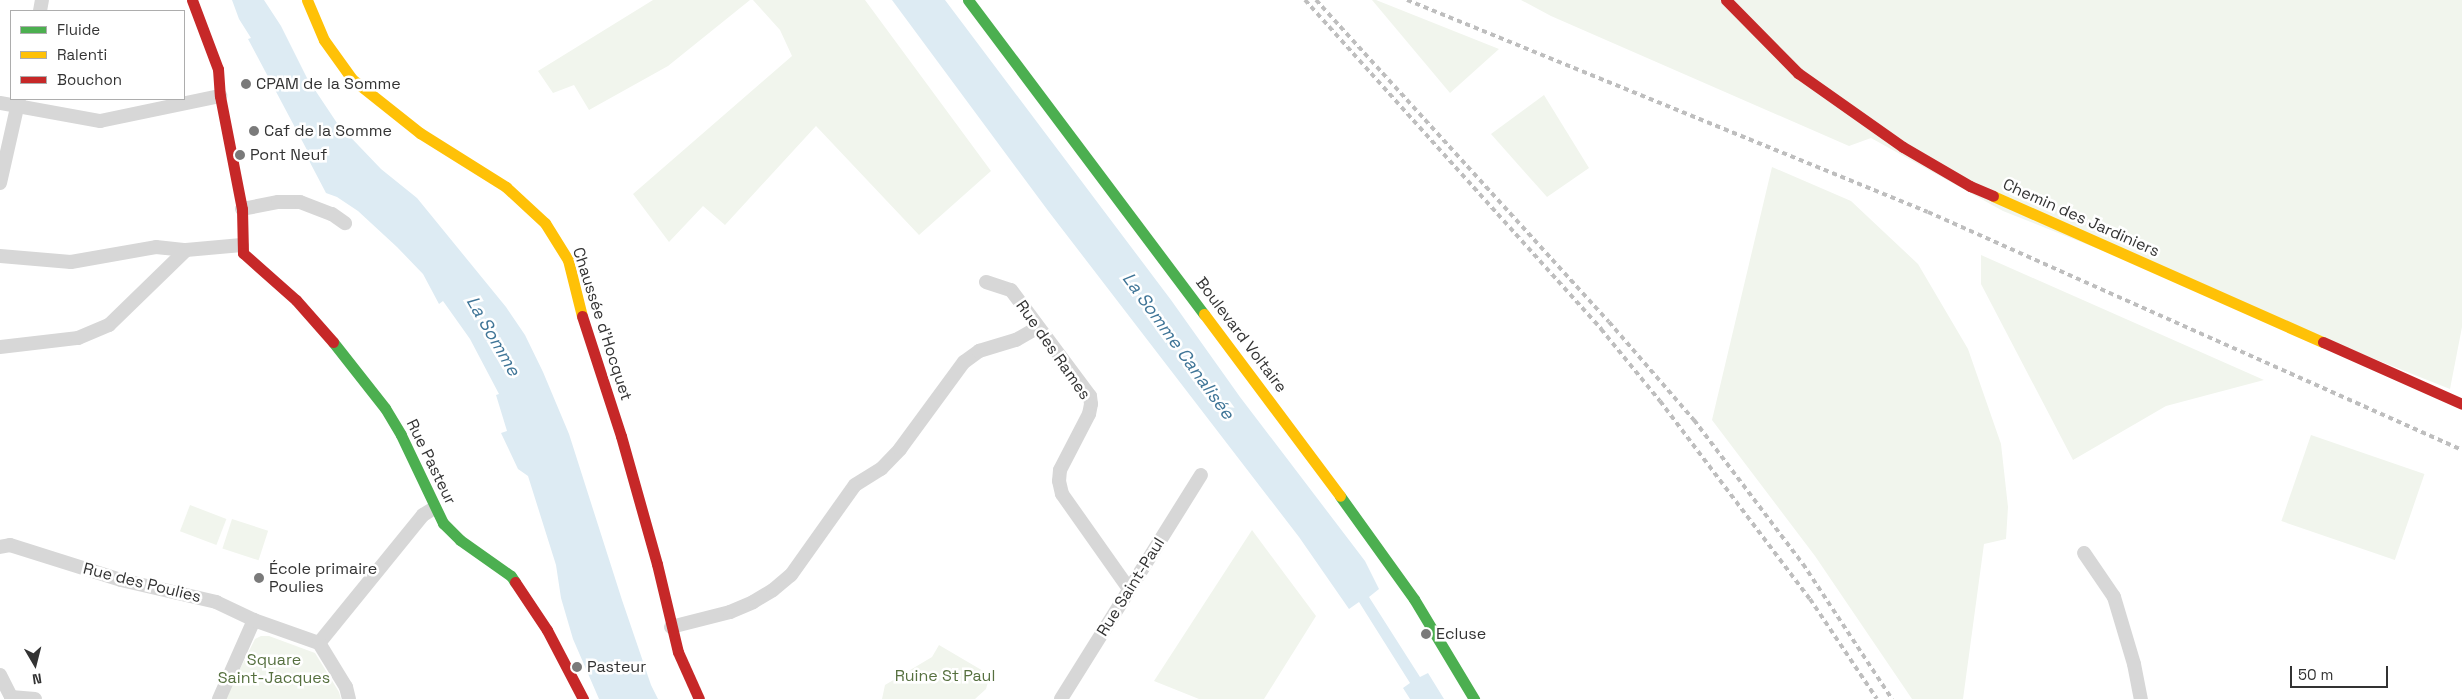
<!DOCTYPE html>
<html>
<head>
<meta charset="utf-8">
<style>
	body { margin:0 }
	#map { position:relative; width:2462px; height:699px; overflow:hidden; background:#fff; font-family:"Space Grotesk",sans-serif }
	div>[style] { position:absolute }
	.green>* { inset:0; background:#f1f5ed; transform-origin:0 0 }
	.water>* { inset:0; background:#ddebf3 }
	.street>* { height:14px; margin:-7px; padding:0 7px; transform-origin:7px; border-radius:7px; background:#d7d7d7 }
	.fast>* { height:11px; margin:-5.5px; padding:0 5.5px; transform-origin:5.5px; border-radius:5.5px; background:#4caf50 }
	.slow>* { height:11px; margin:-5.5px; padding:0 5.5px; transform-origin:5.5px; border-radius:5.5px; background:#ffc107 }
	.jam>* { height:11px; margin:-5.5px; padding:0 5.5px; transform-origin:5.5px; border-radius:5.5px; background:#c62828 }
	.rail>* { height:4px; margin-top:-2px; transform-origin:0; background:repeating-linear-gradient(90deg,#bebebe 0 5px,transparent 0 9px) }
	.dots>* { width:14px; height:14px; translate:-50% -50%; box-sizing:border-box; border:2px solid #fff; border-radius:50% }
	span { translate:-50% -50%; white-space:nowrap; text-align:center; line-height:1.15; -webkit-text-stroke:5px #fff; paint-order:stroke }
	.poi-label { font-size:16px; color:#333 }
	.left { translate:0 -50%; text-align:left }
	.street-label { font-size:16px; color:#333 }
	.park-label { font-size:16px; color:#56703f }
	.water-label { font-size:18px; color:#3f7597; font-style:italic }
	.legend { position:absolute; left:10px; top:10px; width:175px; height:90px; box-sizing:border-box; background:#fff; border:1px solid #adadad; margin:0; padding:6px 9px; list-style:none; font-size:15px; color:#333 }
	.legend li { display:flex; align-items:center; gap:10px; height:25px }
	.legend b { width:25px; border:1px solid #adadad }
	.north { position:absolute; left:10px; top:639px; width:50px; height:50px; -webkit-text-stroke:4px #fff; paint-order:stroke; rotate:172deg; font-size:14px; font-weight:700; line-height:20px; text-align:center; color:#333 }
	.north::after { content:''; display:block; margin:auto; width:18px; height:22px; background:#333; clip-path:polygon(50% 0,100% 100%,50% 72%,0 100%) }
	.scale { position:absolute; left:2290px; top:666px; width:98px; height:22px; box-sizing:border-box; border:2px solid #333; border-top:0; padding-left:6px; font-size:15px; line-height:18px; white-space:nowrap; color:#333; -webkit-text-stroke:4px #fff; paint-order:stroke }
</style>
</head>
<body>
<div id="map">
	<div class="green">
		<div style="clip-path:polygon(653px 0,750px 0,668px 66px,589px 110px,574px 85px,553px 93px,538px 71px)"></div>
		<div style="clip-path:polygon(753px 0,865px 0,991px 171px,919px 235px,816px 126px,725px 225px,703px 206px,669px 242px,633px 194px,792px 56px,780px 30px)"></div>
		<div style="clip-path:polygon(1372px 0,1376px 0,1499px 49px,1450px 93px)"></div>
		<div style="clip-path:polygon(1521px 0,2462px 0,2462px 327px,2450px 389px,2003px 211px,1871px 138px,1849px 146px,1551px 16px)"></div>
		<div style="clip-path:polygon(1544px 95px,1589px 168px,1547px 197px,1491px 134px)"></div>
		<div style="clip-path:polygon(1772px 167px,1851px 201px,1918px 264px,1968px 349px,2001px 444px,2008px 507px,2006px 539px,1984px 544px,1963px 699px,1912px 699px,1815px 556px,1712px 420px)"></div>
		<div style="clip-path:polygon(1981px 255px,2264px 380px,2166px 406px,2073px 460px,1981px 284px)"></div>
		<div style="left:2311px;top:435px;width:120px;height:91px;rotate:19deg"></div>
		<div style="left:190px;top:505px;width:39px;height:28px;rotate:21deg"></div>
		<div style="left:232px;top:519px;width:38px;height:31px;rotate:18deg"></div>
		<div style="clip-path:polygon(1252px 530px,1316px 616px,1264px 699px,1199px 699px,1154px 681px)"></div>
		<div style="clip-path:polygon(261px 636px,269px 636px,315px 653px,339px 692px,341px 699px,225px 699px,255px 639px)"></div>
		<div style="clip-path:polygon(939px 645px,990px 675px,986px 689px,975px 699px,882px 699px,885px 685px,932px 657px)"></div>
	</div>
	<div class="water">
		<div style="clip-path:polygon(232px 0,264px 0,281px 26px,307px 78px,337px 123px,381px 169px,417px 198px,506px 307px,525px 335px,543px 372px,569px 434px,622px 600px,651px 685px,658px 699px,599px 699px,573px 639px,561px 598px,556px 565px,528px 476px,518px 469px,501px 433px,507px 431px,496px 395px,499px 394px,470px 339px,443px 301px,439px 304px,423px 274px,397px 247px,358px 211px,337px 197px,326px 193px,304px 151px,307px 150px,248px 39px,251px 38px,239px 19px)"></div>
		<div style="clip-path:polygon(892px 0,945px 0,1171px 300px,1240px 397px,1365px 561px,1379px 589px,1369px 597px,1420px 677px,1428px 673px,1444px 699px,1410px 699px,1403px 688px,1410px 683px,1359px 602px,1349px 609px,1299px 537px,1049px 212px)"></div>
	</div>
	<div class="street">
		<div style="left:40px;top:11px;width:11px;rotate:-80deg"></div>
		<div style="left:0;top:103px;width:102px;rotate:10.2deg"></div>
		<div style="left:100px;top:121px;width:123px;rotate:-11.8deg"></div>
		<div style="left:0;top:183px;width:86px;rotate:-77.3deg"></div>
		<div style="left:242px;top:209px;width:37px;rotate:-11deg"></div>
		<div style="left:278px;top:202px;width:22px"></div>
		<div style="left:300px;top:202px;width:34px;rotate:21deg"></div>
		<div style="left:332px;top:214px;width:16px;rotate:35deg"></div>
		<div style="left:0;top:256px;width:71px;rotate:4.8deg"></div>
		<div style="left:71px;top:262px;width:86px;rotate:-10deg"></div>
		<div style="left:156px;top:247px;width:30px;rotate:6deg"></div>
		<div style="left:186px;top:250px;width:56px;rotate:-5.1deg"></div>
		<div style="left:986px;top:282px;width:26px;rotate:18deg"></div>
		<div style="left:1011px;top:290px;width:132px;rotate:53.3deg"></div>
		<div style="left:1090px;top:396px;width:8px;rotate:83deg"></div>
		<div style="left:1091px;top:404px;width:10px;rotate:101deg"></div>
		<div style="left:1089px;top:414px;width:63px;rotate:117.4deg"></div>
		<div style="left:1060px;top:470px;width:11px;rotate:95deg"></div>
		<div style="left:1059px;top:481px;width:13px;rotate:77deg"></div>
		<div style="left:1062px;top:494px;width:116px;rotate:54.8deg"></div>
		<div style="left:0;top:347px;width:79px;rotate:-6.6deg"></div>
		<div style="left:78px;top:338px;width:34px;rotate:-23deg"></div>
		<div style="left:109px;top:325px;width:107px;rotate:-44.2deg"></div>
		<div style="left:0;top:547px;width:10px;rotate:-11deg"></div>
		<div style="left:10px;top:545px;width:116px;rotate:17.5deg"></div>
		<div style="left:121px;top:580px;width:98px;rotate:13deg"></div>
		<div style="left:216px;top:602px;width:42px;rotate:25.3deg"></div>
		<div style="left:2084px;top:553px;width:53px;rotate:55.7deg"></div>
		<div style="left:2114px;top:597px;width:70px;rotate:73.4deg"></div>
		<div style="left:2134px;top:664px;width:36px;rotate:79deg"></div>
		<div style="left:671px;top:627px;width:61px;rotate:-14.3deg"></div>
		<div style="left:730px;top:612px;width:25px;rotate:-23deg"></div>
		<div style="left:753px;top:602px;width:23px;rotate:-31deg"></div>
		<div style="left:773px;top:590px;width:23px;rotate:-40deg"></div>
		<div style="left:791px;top:575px;width:110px;rotate:-54.6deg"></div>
		<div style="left:855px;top:485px;width:31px;rotate:-32deg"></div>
		<div style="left:881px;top:469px;width:28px;rotate:-46deg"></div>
		<div style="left:900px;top:449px;width:108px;rotate:-53.7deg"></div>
		<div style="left:964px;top:362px;width:19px;rotate:-36deg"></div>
		<div style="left:979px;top:351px;width:39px;rotate:-17deg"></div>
		<div style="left:1016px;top:340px;width:24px;rotate:-30deg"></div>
		<div style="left:319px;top:643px;width:165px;rotate:-50.9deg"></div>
		<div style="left:423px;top:515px;width:13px;rotate:-32deg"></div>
		<div style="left:0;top:675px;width:27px;rotate:63deg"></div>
		<div style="left:11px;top:697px;width:24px;rotate:5deg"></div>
		<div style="left:219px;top:699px;width:86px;rotate:-66.1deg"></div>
		<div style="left:254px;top:620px;width:69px;rotate:19.5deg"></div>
		<div style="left:319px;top:643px;width:52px;rotate:58.5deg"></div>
		<div style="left:346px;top:687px;width:12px;rotate:76deg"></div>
		<div style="left:1061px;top:699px;width:264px;rotate:-58deg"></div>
	</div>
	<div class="fast">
		<div style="left:968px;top:0;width:393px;rotate:53.1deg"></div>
		<div style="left:333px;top:342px;width:84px;rotate:51.8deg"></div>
		<div style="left:385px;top:408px;width:31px;rotate:59deg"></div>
		<div style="left:401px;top:435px;width:98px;rotate:64.5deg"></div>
		<div style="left:443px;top:523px;width:24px;rotate:45deg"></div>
		<div style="left:460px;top:540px;width:62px;rotate:35.2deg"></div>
		<div style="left:511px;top:576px;width:7px;rotate:56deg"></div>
		<div style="left:1340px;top:496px;width:127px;rotate:54.3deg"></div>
		<div style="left:1414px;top:599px;width:117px;rotate:59deg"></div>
	</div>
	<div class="slow">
		<div style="left:307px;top:0;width:43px;rotate:67deg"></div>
		<div style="left:324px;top:40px;width:48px;rotate:54.3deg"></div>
		<div style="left:352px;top:79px;width:87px;rotate:38.5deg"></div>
		<div style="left:420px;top:133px;width:102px;rotate:32.1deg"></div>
		<div style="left:506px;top:187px;width:53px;rotate:42.7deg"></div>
		<div style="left:545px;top:223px;width:44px;rotate:58.1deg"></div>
		<div style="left:568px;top:260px;width:58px;rotate:76deg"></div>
		<div style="left:1993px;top:196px;width:361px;rotate:23.9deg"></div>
		<div style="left:1204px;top:314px;width:227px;rotate:53.2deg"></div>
	</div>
	<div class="jam">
		<div style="left:192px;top:0;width:74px;rotate:69.4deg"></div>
		<div style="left:218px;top:69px;width:27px;rotate:86deg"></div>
		<div style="left:220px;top:96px;width:115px;rotate:79deg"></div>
		<div style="left:242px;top:209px;width:44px;rotate:88.7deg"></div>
		<div style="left:243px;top:253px;width:71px;rotate:41.6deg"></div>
		<div style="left:296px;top:300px;width:56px;rotate:48.6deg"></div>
		<div style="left:1726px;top:0;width:103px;rotate:45.4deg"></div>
		<div style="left:1798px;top:73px;width:128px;rotate:35.2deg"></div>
		<div style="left:1903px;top:147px;width:78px;rotate:30.2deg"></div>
		<div style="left:1970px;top:186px;width:25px;rotate:23deg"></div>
		<div style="left:582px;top:316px;width:126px;rotate:72deg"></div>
		<div style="left:621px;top:436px;width:133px;rotate:74.3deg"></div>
		<div style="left:657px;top:564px;width:90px;rotate:76.6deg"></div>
		<div style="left:678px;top:652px;width:51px;rotate:65.9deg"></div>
		<div style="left:2323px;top:342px;width:152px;rotate:24deg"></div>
		<div style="left:515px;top:582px;width:58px;rotate:56.3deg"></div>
		<div style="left:547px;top:630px;width:78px;rotate:62.4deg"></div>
	</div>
	<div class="rail">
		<div style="left:1305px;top:0;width:443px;rotate:48deg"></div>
		<div style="left:1601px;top:329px;width:93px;rotate:50.7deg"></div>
		<div style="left:1660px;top:401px;width:248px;rotate:52.9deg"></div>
		<div style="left:1810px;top:599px;width:120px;rotate:56.2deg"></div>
		<div style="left:1316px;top:0;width:435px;rotate:47.7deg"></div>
		<div style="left:1609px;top:322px;width:130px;rotate:49.1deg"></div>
		<div style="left:1694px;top:420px;width:181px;rotate:52.9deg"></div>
		<div style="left:1803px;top:564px;width:162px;rotate:56.6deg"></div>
		<div style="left:1407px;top:0;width:562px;rotate:22.14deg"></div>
		<div style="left:1928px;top:212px;width:585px;rotate:24.02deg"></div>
	</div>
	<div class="dots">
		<div style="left:246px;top:84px;background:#7a7a7a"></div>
		<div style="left:254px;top:131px;background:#7a7a7a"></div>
		<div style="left:240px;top:155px;background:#7a7a7a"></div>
		<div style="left:259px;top:578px;background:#7a7a7a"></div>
		<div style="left:1426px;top:634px;background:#7a7a7a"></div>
		<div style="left:577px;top:667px;background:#7a7a7a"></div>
	</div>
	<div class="poi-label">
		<span class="left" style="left:256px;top:84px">CPAM de la Somme</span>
		<span class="left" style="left:264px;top:131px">Caf de la Somme</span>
		<span class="left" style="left:250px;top:155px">Pont Neuf</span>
		<span class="left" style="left:269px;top:578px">École primaire<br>Poulies</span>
		<span class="left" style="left:1436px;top:634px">Ecluse</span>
		<span class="left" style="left:587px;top:667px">Pasteur</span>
	</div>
	<div class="street-label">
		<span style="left:2081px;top:218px;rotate:24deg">Chemin des Jardiniers</span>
		<span style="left:602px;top:324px;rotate:72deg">Chaussée d'Hocquet</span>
		<span style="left:1241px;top:335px;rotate:53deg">Boulevard Voltaire</span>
		<span style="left:1053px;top:350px;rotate:55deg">Rue des Rames</span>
		<span style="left:431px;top:462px;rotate:64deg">Rue Pasteur</span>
		<span style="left:142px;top:583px;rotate:14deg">Rue des Poulies</span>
		<span style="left:1131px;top:587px;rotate:-58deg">Rue Saint-Paul</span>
	</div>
	<div class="park-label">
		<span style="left:274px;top:669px">Square<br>Saint-Jacques</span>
		<span style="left:945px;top:676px">Ruine St Paul</span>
	</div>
	<div class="water-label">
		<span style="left:493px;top:336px;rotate:60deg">La Somme</span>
		<span style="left:1178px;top:346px;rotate:54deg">La Somme Canalisée</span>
	</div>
	<ul class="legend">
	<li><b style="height:6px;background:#4caf50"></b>Fluide</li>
	<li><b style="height:6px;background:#ffc107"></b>Ralenti</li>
	<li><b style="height:6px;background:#c62828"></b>Bouchon</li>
	</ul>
	<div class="north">N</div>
	<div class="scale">50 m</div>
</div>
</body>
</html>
